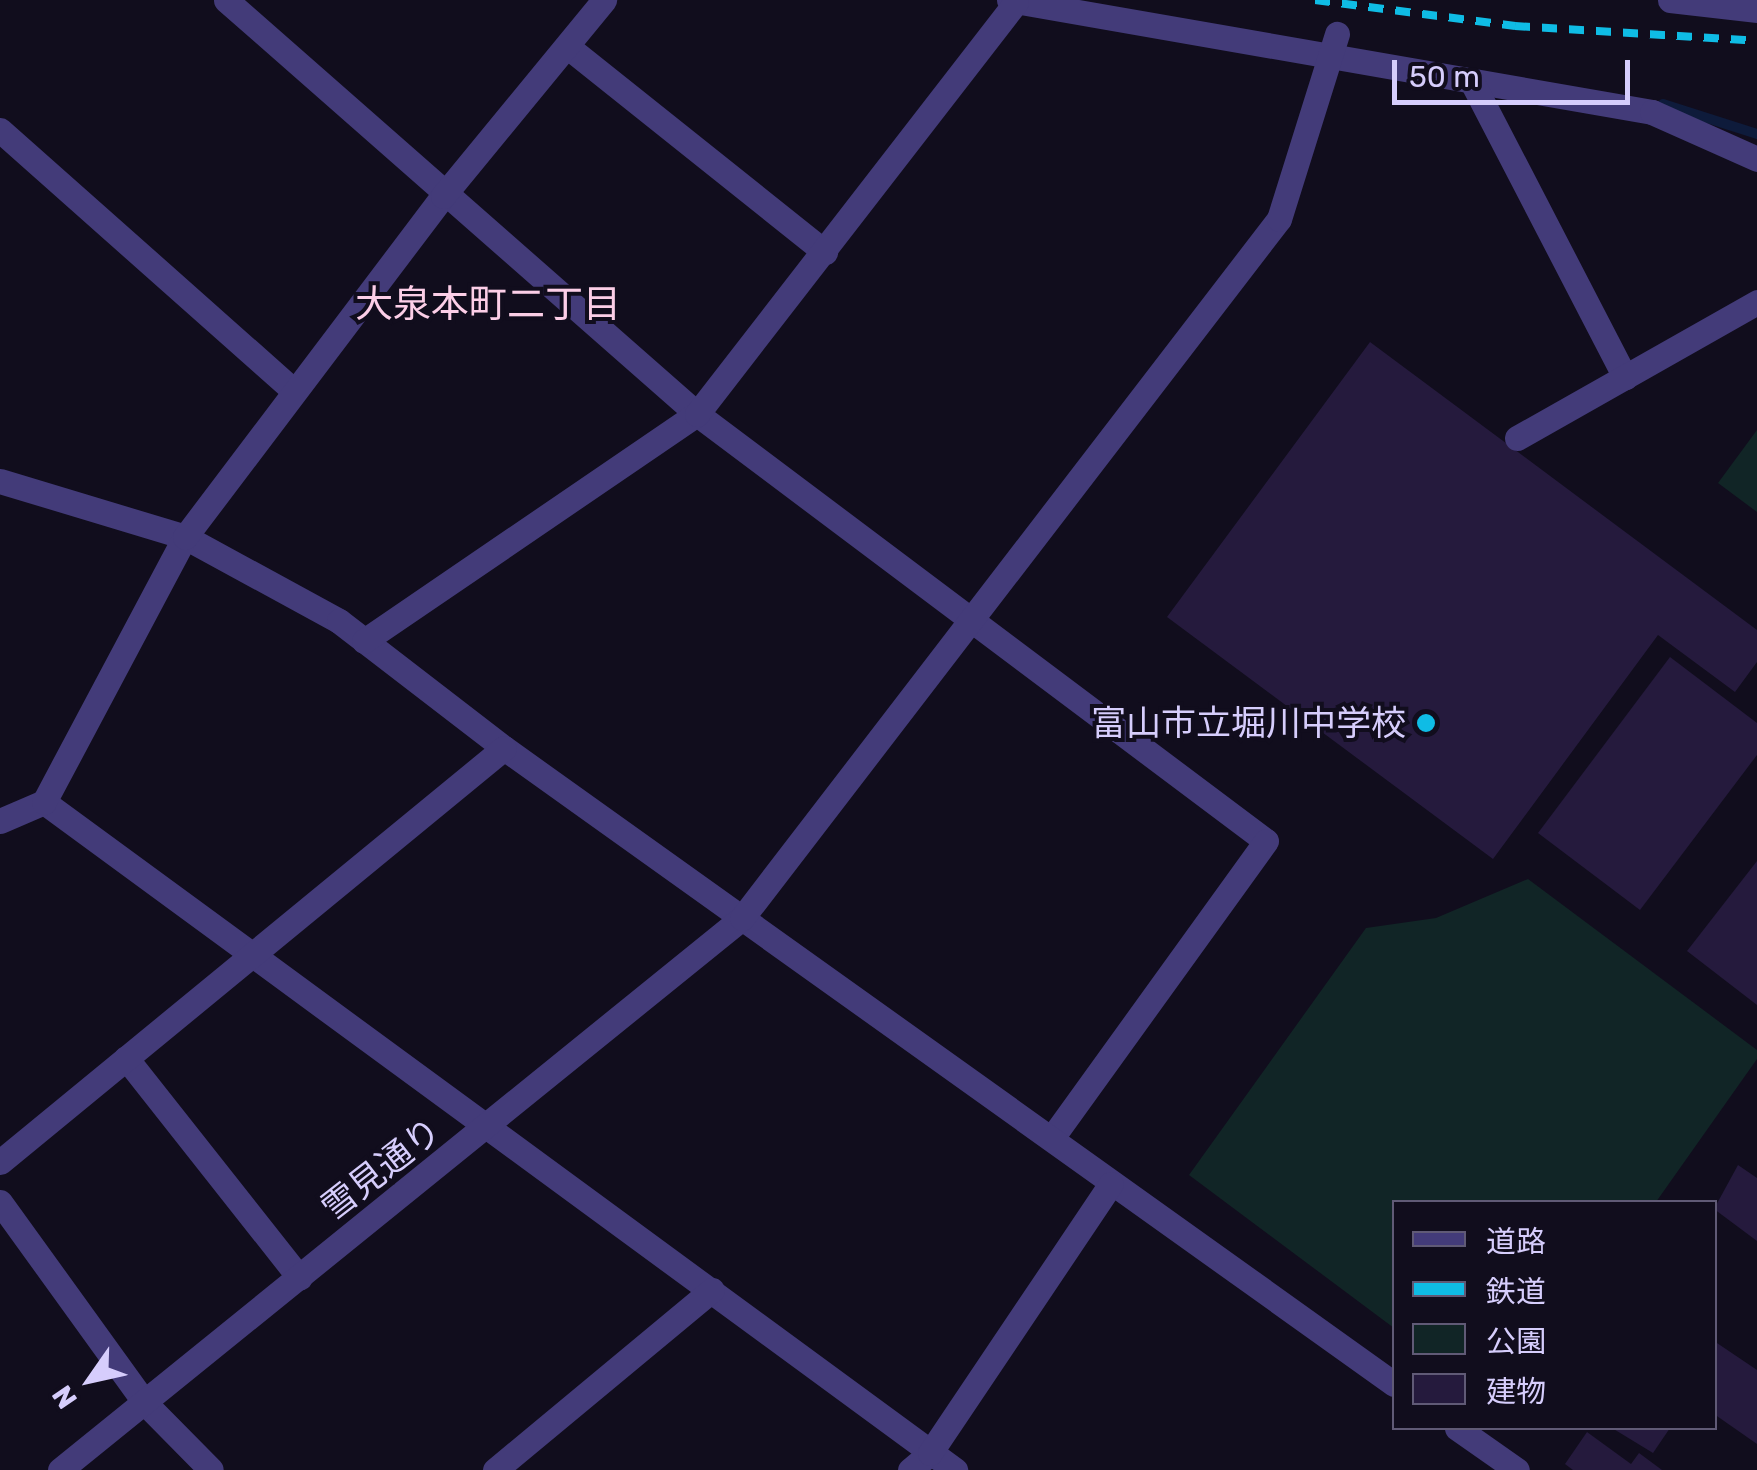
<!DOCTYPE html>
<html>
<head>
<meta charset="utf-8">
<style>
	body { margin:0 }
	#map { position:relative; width:1757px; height:1470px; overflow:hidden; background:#110d1d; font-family:Rubik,"Noto Sans JP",sans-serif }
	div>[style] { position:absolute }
	.green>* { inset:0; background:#112526 }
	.stream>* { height:10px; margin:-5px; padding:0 5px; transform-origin:5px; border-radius:5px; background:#0e1b3b }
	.building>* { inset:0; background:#251a3d }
	.minor>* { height:25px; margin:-12.5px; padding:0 12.5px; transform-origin:12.5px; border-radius:12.5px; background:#433b79 }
	.rail>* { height:8px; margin-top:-4px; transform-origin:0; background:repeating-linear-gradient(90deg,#0fbce5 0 15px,transparent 0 27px) }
	.dots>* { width:28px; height:28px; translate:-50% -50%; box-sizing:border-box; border:5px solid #110d1d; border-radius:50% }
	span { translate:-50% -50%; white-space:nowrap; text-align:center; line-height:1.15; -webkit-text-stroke:8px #110d1d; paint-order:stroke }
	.poi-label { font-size:35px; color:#d6cdfc }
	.right { translate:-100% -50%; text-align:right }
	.street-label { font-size:35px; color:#d6cdfc }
	.neighbourhood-label { font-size:38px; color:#fccee7 }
	.legend { position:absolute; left:1392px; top:1200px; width:325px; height:230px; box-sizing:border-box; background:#110d1d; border:2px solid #605a76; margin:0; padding:12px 18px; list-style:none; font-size:30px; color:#d6cdfc }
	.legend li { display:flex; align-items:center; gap:20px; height:50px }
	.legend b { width:50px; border:2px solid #605a76 }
	.north { position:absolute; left:40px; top:1330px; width:100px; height:100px; -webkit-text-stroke:8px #110d1d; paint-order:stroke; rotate:236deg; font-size:28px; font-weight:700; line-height:40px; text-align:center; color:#d6cdfc }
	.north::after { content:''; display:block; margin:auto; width:35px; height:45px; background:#d6cdfc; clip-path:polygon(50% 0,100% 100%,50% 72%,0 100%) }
	.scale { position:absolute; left:1392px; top:60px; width:238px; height:45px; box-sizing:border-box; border:5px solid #d6cdfc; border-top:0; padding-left:12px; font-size:30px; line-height:35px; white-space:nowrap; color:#d6cdfc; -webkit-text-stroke:8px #110d1d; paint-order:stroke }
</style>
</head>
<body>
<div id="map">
	<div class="green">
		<div style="clip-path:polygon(1757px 430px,1757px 512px,1718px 483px)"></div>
		<div style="clip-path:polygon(1528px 879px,1757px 1050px,1757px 1059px,1656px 1202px,1394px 1202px,1394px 1328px,1189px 1175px,1366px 928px,1436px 918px)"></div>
	</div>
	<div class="stream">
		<div style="left:1663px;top:104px;width:99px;rotate:17.7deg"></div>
	</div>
	<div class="building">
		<div style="clip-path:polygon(1370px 342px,1757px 630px,1757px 662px,1735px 692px,1658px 635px,1493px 859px,1167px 617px)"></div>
		<div style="clip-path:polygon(1670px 657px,1757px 723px,1757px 755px,1640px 910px,1538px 833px)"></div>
		<div style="clip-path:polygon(1757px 861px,1757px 1005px,1687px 951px)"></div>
		<div style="clip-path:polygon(1738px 1165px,1757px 1178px,1757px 1241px,1714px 1209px)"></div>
		<div style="clip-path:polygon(1714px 1341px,1757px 1370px,1757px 1444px,1714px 1414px)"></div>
		<div style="clip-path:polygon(1612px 1428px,1670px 1428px,1653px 1453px)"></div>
		<div style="clip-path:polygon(1587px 1432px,1631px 1464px,1639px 1453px,1662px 1470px,1573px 1470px,1565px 1464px)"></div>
	</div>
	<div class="minor">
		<div style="left:226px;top:0;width:627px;rotate:41.31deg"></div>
		<div style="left:697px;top:414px;width:711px;rotate:36.89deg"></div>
		<div style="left:1266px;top:841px;width:366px;rotate:125.8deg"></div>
		<div style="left:1009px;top:0;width:653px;rotate:9.88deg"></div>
		<div style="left:1652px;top:112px;width:115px;rotate:24.1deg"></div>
		<div style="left:1670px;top:0;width:88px;rotate:6.6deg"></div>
		<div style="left:568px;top:47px;width:329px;rotate:38.6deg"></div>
		<div style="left:1471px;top:80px;width:335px;rotate:62.6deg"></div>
		<div style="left:0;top:130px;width:392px;rotate:41.6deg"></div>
		<div style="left:1517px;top:438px;width:276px;rotate:-29.5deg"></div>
		<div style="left:0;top:481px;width:193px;rotate:16.8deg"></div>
		<div style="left:185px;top:537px;width:175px;rotate:28.6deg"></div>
		<div style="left:339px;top:621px;width:208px;rotate:37.6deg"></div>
		<div style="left:504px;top:748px;width:1094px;rotate:35.55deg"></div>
		<div style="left:364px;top:641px;width:403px;rotate:-34.3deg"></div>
		<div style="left:697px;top:414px;width:521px;rotate:-52.25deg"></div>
		<div style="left:44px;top:802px;width:1130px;rotate:36.25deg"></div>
		<div style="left:0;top:821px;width:48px;rotate:-23.4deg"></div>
		<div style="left:44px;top:802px;width:300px;rotate:-62deg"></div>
		<div style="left:185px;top:537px;width:428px;rotate:-52.9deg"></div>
		<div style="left:443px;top:196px;width:254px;rotate:-50.6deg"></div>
		<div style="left:126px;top:1058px;width:280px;rotate:51.7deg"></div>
		<div style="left:0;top:1162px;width:652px;rotate:-39.4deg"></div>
		<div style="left:0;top:1202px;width:246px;rotate:54.2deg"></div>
		<div style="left:144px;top:1402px;width:95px;rotate:45.4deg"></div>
		<div style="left:1457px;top:1428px;width:73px;rotate:35deg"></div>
		<div style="left:60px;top:1470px;width:877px;rotate:-38.99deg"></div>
		<div style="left:742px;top:918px;width:881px;rotate:-52.47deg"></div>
		<div style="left:1279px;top:219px;width:194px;rotate:-72.6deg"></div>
		<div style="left:495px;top:1470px;width:282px;rotate:-39.7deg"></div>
		<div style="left:910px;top:1470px;width:26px;rotate:-40deg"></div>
		<div style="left:930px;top:1453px;width:324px;rotate:-56.1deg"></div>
	</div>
	<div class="rail">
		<div style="left:1315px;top:0;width:202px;rotate:7.4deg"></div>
		<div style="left:1515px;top:26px;width:242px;rotate:3.5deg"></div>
	</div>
	<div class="dots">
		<div style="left:1426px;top:723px;background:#0fbce5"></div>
	</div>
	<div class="poi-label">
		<span class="right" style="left:1406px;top:723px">富山市立堀川中学校</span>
	</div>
	<div class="street-label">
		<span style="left:381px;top:1169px;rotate:-38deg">雪見通り</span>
	</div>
	<div class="neighbourhood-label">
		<span style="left:488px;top:305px">大泉本町二丁目</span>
	</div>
	<ul class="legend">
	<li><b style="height:12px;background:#433b79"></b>道路</li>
	<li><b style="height:12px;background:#0fbce5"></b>鉄道</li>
	<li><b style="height:28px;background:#112526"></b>公園</li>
	<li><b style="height:28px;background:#251a3d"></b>建物</li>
	</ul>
	<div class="north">N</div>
	<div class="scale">50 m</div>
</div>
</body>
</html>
